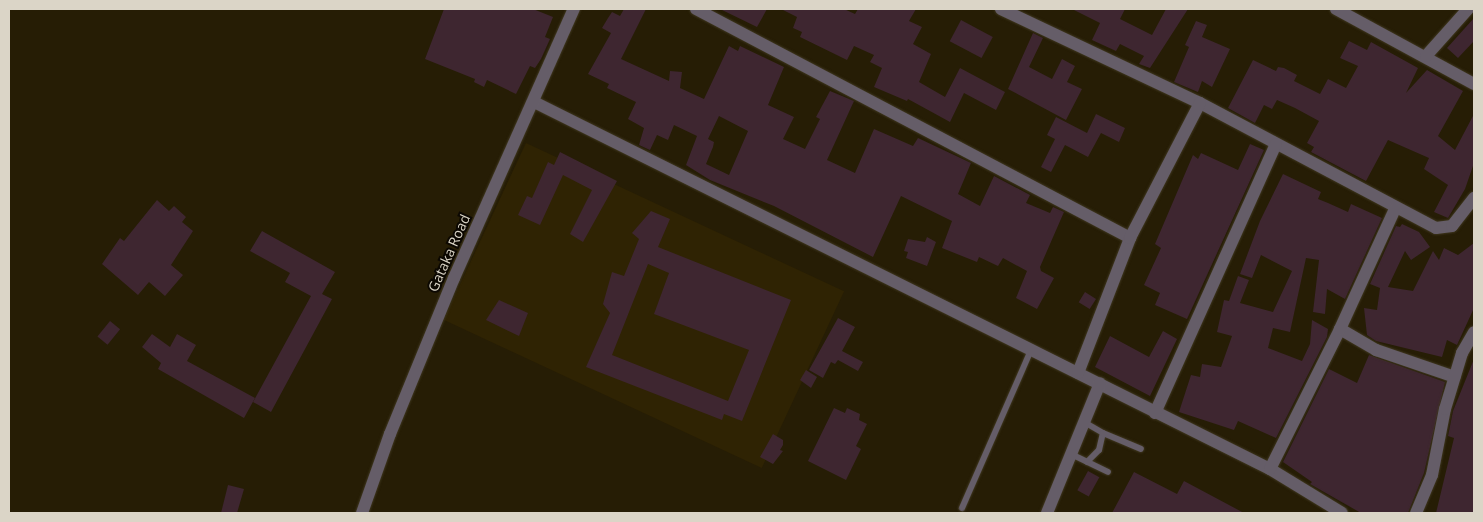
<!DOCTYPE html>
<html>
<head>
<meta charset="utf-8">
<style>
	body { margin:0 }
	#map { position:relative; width:1483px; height:522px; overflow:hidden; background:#261d05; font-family:"Open Sans",sans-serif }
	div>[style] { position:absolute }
	.built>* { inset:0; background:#2f2303; transform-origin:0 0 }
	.building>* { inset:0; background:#3e2630; transform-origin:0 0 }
	.roads { filter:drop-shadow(0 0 1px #3f3720) drop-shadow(0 0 1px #3f3720) }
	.service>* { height:6px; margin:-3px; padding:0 3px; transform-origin:3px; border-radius:3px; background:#655d68 }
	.minor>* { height:12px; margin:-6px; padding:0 6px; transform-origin:6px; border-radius:6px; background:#655d68 }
	.tertiary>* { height:12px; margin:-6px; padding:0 6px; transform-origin:6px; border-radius:6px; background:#655d68 }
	span { translate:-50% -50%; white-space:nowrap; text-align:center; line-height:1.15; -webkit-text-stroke:4px #0c0802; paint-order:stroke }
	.street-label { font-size:14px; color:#dbd5c7 }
	.frame { position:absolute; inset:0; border:10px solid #dbd5c7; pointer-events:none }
</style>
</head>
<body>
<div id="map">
	<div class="built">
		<div style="left:526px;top:143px;width:351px;height:195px;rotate:25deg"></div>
	</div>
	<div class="building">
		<div style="clip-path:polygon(444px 9px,533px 9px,553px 17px,545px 37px,550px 39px,541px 59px,535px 68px,530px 66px,516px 94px,487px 80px,484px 87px,474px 82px,475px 79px,425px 59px)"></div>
		<div style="clip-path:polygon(evenodd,624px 9px,646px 9px,621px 59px,669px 81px,670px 71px,682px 72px,680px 88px,704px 99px,729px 46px,738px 51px,740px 46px,784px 67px,768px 105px,794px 117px,783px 139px,805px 149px,820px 119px,816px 117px,830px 91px,854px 101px,827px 160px,855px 173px,874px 129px,913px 146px,918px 138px,971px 163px,958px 194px,980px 206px,994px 176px,1030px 195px,1026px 203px,1050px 213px,1053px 207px,1064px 212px,1040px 267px,1041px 271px,1054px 278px,1037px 309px,1016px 298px,1027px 271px,1003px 258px,998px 266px,979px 257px,977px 262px,942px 248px,952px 221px,901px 196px,873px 257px,774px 206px,710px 180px,686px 165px,697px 136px,674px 125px,668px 140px,657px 135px,650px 150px,639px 145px,644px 128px,628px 119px,636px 102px,607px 88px,609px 84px,588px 74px,611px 33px,602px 28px,608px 18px,612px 12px,620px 16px,624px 9px,719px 116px,748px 131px,729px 175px,706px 164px,713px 147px,714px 142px,708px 139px,719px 116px)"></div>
		<div style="clip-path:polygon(720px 9px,767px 9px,757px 27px)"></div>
		<div style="clip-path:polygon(781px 9px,844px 9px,855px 14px,858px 9px,916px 9px,909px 21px,922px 27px,913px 44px,931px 54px,919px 82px,945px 97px,960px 68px,1005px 92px,996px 110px,964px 93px,950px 122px,908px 99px,907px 101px,874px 87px,882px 68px,870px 62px,874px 55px,854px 46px,847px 60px,800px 37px,802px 32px,793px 28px,797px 17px)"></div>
		<div style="clip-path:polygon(1072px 9px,1125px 9px,1120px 19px,1152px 35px,1166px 9px,1188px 9px,1150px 68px,1139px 64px,1144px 56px,1120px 44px,1116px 51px,1092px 40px,1100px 23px)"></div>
		<div style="clip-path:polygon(1474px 18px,1474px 41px,1458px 58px,1447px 48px)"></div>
		<div style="left:961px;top:20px;width:36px;height:24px;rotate:28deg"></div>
		<div style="clip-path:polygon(1196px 21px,1207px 25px,1202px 37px,1230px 49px,1212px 87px,1202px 81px,1198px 92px,1174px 82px,1189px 47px,1185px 45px)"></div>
		<div style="clip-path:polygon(1033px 33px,1043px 38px,1029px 67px,1052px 79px,1062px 59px,1075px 66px,1067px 82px,1082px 89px,1066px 120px,1008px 89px)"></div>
		<div style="clip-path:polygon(1349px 41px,1367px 50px,1371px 42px,1418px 68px,1406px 93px,1427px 70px,1463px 91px,1438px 136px,1455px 150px,1474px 114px,1474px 163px,1465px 189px,1448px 218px,1434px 212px,1448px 185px,1424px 169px,1429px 158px,1388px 140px,1366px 181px,1311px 152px,1314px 147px,1307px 143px,1319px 121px,1295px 108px,1277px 100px,1272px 109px,1264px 105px,1255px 123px,1228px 108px,1253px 60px,1276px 71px,1278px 67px,1284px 68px,1297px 75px,1294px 81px,1320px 94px,1328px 79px,1346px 88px,1358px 66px,1340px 58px)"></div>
		<div style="clip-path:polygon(1096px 114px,1125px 128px,1119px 142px,1101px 133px,1088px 157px,1065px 145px,1051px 172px,1041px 167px,1055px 139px,1047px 135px,1056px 117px,1087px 133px)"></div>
		<div style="clip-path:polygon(1250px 144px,1264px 150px,1187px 319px,1155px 305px,1160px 293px,1144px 285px,1161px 248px,1155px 244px,1193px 155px,1198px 159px,1201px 153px,1238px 170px)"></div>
		<div style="clip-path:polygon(560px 152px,617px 181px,583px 242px,570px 234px,592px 190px,563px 175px,540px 225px,518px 215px,527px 196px,532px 198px,548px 162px,554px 165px)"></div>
		<div style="clip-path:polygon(1283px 174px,1321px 192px,1318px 199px,1328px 203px,1348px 212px,1351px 204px,1382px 218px,1345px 299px,1327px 289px,1325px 314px,1313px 312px,1319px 260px,1306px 258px,1290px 332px,1273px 328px,1268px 348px,1302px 361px,1310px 344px,1312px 320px,1328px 329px,1327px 337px,1276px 438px,1238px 421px,1234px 430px,1179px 412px,1191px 375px,1200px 377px,1202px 364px,1221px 367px,1232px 336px,1217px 332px,1224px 300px,1229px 301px,1238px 276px,1249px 280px,1240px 303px,1273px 312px,1292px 271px,1261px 255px,1252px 278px,1240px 274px,1260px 221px)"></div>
		<div style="clip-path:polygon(157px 200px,169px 211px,174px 206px,186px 217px,182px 222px,193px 231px,171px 265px,183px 275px,165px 296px,149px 282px,138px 295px,102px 264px,120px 238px,124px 241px)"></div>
		<div style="clip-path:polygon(evenodd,651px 211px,670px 219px,658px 247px,791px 300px,742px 421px,724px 414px,722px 420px,586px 367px,610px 313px,603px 304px,612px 272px,624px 276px,639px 239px,632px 233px,651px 211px,648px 264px,669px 273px,654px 314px,749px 350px,728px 401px,612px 355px,648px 264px)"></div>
		<div style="clip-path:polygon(1402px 224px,1419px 232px,1430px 247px,1411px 260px,1405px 251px,1388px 287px,1413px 291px,1433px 251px,1439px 260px,1444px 248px,1458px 255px,1474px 243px,1474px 308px,1457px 345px,1447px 340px,1442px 357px,1376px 341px,1367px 335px,1364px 308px,1377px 310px,1380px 288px,1370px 284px,1396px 226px,1400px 227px)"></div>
		<div style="clip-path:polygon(262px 231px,335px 272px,322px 294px,332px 299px,271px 412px,253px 402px,311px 296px,285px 282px,290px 273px,250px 251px)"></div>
		<div style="clip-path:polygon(927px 237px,936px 242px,927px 266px,906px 258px,908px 252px,904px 251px,908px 239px,925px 242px)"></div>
		<div style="left:1085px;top:292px;width:13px;height:12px;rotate:32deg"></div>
		<div style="clip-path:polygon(499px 300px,528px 313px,519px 336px,486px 320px)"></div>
		<div style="clip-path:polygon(838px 318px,855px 327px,842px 351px,863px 362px,858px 371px,838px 360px,835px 364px,831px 362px,823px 378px,809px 370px)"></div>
		<div style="left:110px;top:321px;width:13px;height:20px;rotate:39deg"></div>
		<div style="clip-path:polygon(1163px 331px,1177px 339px,1150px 396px,1095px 367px,1110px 336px,1149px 357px)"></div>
		<div style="clip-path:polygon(152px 334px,170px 347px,177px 334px,196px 345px,187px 361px,255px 398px,244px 418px,158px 369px,161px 363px,142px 347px)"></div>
		<div style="clip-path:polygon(1369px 355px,1445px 382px,1424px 473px,1408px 513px,1361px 513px,1310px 484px,1312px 482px,1283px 462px,1329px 369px,1357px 383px)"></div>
		<div style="clip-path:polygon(1474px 359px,1474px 513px,1436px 513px,1454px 438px,1448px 436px,1453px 411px)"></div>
		<div style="clip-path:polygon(806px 370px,817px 377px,811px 388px,800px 380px)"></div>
		<div style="clip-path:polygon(834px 408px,845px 413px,847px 408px,860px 414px,859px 420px,867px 424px,856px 446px,861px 449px,846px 480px,808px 461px)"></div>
		<div style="clip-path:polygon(773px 434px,783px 440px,783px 445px,780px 450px,783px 451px,773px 464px,760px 457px)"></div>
		<div style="left:1088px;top:471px;width:13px;height:22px;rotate:29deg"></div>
		<div style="clip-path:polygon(1134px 472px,1177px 494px,1184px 481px,1244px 513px,1112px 513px)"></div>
		<div style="clip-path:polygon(228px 485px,244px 489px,237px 513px,221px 513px)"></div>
	</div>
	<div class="roads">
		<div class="service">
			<div style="left:1084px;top:422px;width:22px;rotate:30deg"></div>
			<div style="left:1071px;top:454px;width:41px;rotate:25.9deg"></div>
			<div style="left:1087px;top:462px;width:17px;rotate:-45deg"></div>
			<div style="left:1099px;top:450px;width:17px;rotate:-77deg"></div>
			<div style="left:1103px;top:433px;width:41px;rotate:22.8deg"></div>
			<div style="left:962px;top:508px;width:172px;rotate:-66.4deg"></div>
		</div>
		<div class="minor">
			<div style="left:696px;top:9px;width:491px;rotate:27.8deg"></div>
			<div style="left:1001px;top:9px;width:220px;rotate:25.3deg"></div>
			<div style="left:1200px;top:103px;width:267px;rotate:27.9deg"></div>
			<div style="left:1436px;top:228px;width:16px;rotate:-7deg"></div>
			<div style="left:1452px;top:226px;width:36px;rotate:-52deg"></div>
			<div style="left:1336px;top:9px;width:157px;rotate:28.5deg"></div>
			<div style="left:1426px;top:56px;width:63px;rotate:-48.2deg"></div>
			<div style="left:534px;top:102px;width:822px;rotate:26.5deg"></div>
			<div style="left:1270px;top:469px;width:84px;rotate:31.4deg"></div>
			<div style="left:1340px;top:329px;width:42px;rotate:30.3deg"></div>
			<div style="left:1376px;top:350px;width:83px;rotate:18.9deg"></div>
			<div style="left:1078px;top:373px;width:145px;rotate:-68.9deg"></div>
			<div style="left:1130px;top:238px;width:152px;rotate:-62.6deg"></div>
			<div style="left:1155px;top:413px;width:295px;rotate:-65.8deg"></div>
			<div style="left:1270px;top:469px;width:157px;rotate:-63.4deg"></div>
			<div style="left:1340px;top:329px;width:132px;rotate:-65.4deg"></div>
			<div style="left:1047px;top:513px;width:140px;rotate:-67.8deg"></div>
			<div style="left:1416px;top:513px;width:41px;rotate:-67.2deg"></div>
			<div style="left:1432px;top:475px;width:67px;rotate:-78.9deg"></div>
			<div style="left:1445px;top:409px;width:59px;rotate:-73.1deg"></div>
			<div style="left:1462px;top:353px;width:24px;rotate:-60deg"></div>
		</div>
		<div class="tertiary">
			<div style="left:362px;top:513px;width:84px;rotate:-70.5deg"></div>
			<div style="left:390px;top:434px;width:169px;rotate:-67.7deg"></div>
			<div style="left:454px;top:278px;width:295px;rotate:-66deg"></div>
		</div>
	</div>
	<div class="street-label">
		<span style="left:449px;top:253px;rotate:-66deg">Gataka Road</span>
	</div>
	<div class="frame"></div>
</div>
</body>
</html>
